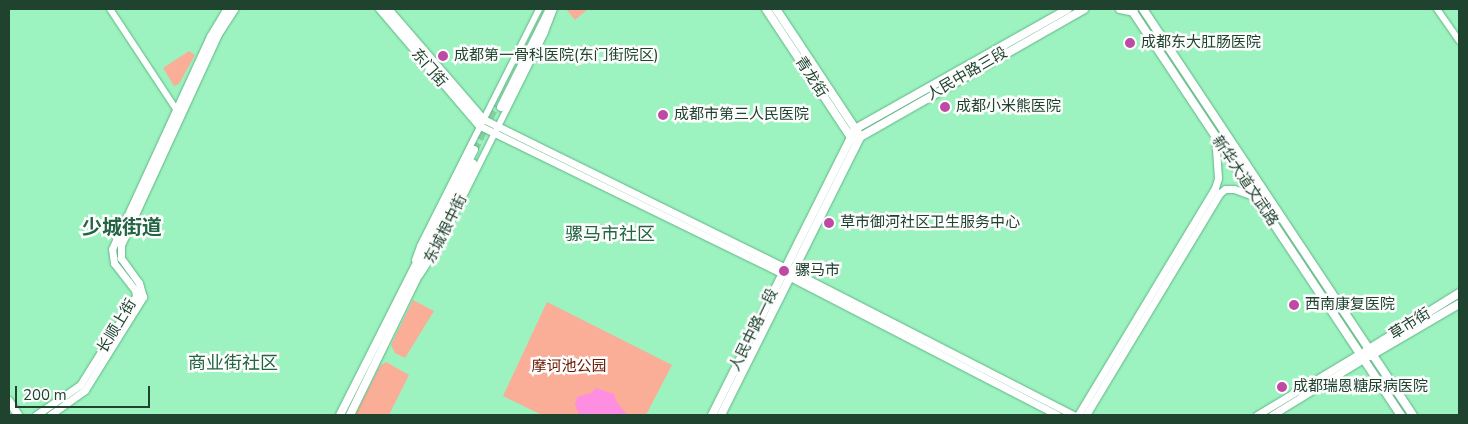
<!DOCTYPE html>
<html>
<head>
<meta charset="utf-8">
<style>
	body { margin:0 }
	#map { position:relative; width:1468px; height:424px; overflow:hidden; background:#9df3c0; font-family:"Nunito Sans","Noto Sans SC",sans-serif }
	div>[style] { position:absolute }
	.green>* { inset:0; background:#faad97 }
	.water>* { inset:0; background:#fe8ee2 }
	.primary-tunnel>* { height:8px; margin-top:-4px; transform-origin:0; background:repeating-linear-gradient(90deg,#84d0a3 0 8px,transparent 0 12px) }
	.roads { filter:drop-shadow(0 0 1px #60b585) drop-shadow(0 0 1px #60b585) }
	.tertiary>* { height:6px; margin:-3px; padding:0 3px; transform-origin:3px; border-radius:3px; background:#fff }
	.secondary>* { height:7px; margin:-3.5px; padding:0 3.5px; transform-origin:3.5px; border-radius:3.5px; background:#fff }
	.primary>* { height:8px; margin:-4px; padding:0 4px; transform-origin:4px; border-radius:4px; background:#fff }
	.dots>* { width:14px; height:14px; translate:-50% -50%; box-sizing:border-box; border:2px solid #fdfdfd; border-radius:50% }
	span { translate:-50% -50%; white-space:nowrap; text-align:center; line-height:1.15; -webkit-text-stroke:5px #fdfdfd; paint-order:stroke }
	.poi-label { font-size:15px; color:#1f432f }
	.left { translate:0 -50%; text-align:left }
	.street-label { font-size:15px; color:#1f432f }
	.park-label { font-size:15px; color:#6a1900 }
	.quarter-label { font-size:18px; color:#236543 }
	.district-label { font-size:20px; color:#236543; font-weight:700 }
	.frame { position:absolute; inset:0; border:10px solid #1f432f; pointer-events:none }
	.scale { position:absolute; left:15px; top:386px; width:135px; height:22px; box-sizing:border-box; border:2px solid #1f432f; border-top:0; padding-left:6px; font-size:15px; line-height:18px; white-space:nowrap; color:#1f432f; -webkit-text-stroke:4px #fdfdfd; paint-order:stroke }
</style>
</head>
<body>
<div id="map">
	<div class="green">
		<div style="clip-path:polygon(566px 9px,588px 9px,575px 20px)"></div>
		<div style="clip-path:polygon(189px 51px,195px 55px,179px 84px,174px 86px,163px 68px)"></div>
		<div style="clip-path:polygon(413px 300px,434px 311px,405px 358px,395px 353px,391px 345px)"></div>
		<div style="clip-path:polygon(547px 302px,672px 365px,646px 415px,542px 415px,503px 396px)"></div>
		<div style="clip-path:polygon(386px 362px,409px 375px,389px 415px,355px 415px,380px 366px)"></div>
	</div>
	<div class="water">
		<div style="clip-path:polygon(596px 388px,614px 394px,616px 401px,627px 415px,579px 414px,575px 405px,577px 397px,591px 393px)"></div>
	</div>
	<div class="primary-tunnel">
		<div style="left:474px;top:150px;width:50px;rotate:-63.9deg"></div>
	</div>
	<div class="roads">
		<div class="tertiary">
			<div style="left:110px;top:9px;width:123px;rotate:56.6deg"></div>
			<div style="left:1437px;top:9px;width:39px;rotate:55deg"></div>
			<div style="left:415px;top:260px;width:15px;rotate:-70deg"></div>
			<div style="left:420px;top:246px;width:265px;rotate:-63.3deg"></div>
			<div style="left:420px;top:275px;width:31px;rotate:-57deg"></div>
			<div style="left:437px;top:249px;width:242px;rotate:-63.5deg"></div>
			<div style="left:545px;top:32px;width:25px;rotate:-69deg"></div>
		</div>
		<div class="secondary">
			<div style="left:483px;top:119px;width:344px;rotate:26.2deg"></div>
			<div style="left:792px;top:271px;width:317px;rotate:27.1deg"></div>
			<div style="left:480px;top:126px;width:345px;rotate:26deg"></div>
			<div style="left:790px;top:277px;width:301px;rotate:27.3deg"></div>
			<div style="left:36px;top:415px;width:53px;rotate:-34.3deg"></div>
			<div style="left:80px;top:385px;width:105px;rotate:-57.8deg"></div>
			<div style="left:136px;top:296px;width:6px;rotate:-99deg"></div>
			<div style="left:135px;top:290px;width:34px;rotate:-128deg"></div>
			<div style="left:114px;top:263px;width:14px;rotate:-98deg"></div>
			<div style="left:112px;top:249px;width:234px;rotate:-65.3deg"></div>
			<div style="left:210px;top:36px;width:31px;rotate:-59deg"></div>
			<div style="left:50px;top:415px;width:43px;rotate:-35.5deg"></div>
			<div style="left:85px;top:390px;width:110px;rotate:-58.1deg"></div>
			<div style="left:143px;top:297px;width:15px;rotate:-106deg"></div>
			<div style="left:139px;top:283px;width:31px;rotate:-126deg"></div>
			<div style="left:121px;top:258px;width:13px;rotate:-90deg"></div>
			<div style="left:121px;top:245px;width:232px;rotate:-65.3deg"></div>
			<div style="left:218px;top:34px;width:30px;rotate:-57deg"></div>
			<div style="left:1078px;top:415px;width:265px;rotate:-58.9deg"></div>
			<div style="left:1215px;top:188px;width:10px;rotate:-73deg"></div>
			<div style="left:1218px;top:178px;width:43px;rotate:-94deg"></div>
			<div style="left:1086px;top:415px;width:259px;rotate:-58.9deg"></div>
			<div style="left:1220px;top:193px;width:6px;rotate:-39deg"></div>
			<div style="left:1225px;top:189px;width:9px"></div>
			<div style="left:1234px;top:189px;width:23px;rotate:20deg"></div>
			<div style="left:1257px;top:415px;width:120px;rotate:-31deg"></div>
			<div style="left:1272px;top:415px;width:107px;rotate:-31.6deg"></div>
		</div>
		<div class="primary">
			<div style="left:380px;top:9px;width:154px;rotate:49.5deg"></div>
			<div style="left:388px;top:9px;width:145px;rotate:49.2deg"></div>
			<div style="left:766px;top:9px;width:156px;rotate:56.5deg"></div>
			<div style="left:776px;top:9px;width:149px;rotate:56.5deg"></div>
			<div style="left:1120px;top:9px;width:14px;rotate:12deg"></div>
			<div style="left:1131px;top:9px;width:488px;rotate:56.4deg"></div>
			<div style="left:1143px;top:9px;width:488px;rotate:56.4deg"></div>
			<div style="left:501px;top:107px;width:110px;rotate:-63.4deg"></div>
			<div style="left:1366px;top:351px;width:110px;rotate:-31.9deg"></div>
			<div style="left:1370px;top:356px;width:103px;rotate:-30.3deg"></div>
			<div style="left:9px;top:401px;width:17px;rotate:57deg"></div>
			<div style="left:340px;top:415px;width:297px;rotate:-63.2deg"></div>
			<div style="left:350px;top:415px;width:280px;rotate:-64deg"></div>
			<div style="left:712px;top:415px;width:320px;rotate:-63.4deg"></div>
			<div style="left:855px;top:129px;width:244px;rotate:-29.4deg"></div>
			<div style="left:721px;top:415px;width:311px;rotate:-63.4deg"></div>
			<div style="left:860px;top:137px;width:258px;rotate:-29.7deg"></div>
		</div>
	</div>
	<div class="dots">
		<div style="left:1130px;top:43px;background:#be4aa4"></div>
		<div style="left:443px;top:56px;background:#be4aa4"></div>
		<div style="left:945px;top:107px;background:#be4aa4"></div>
		<div style="left:663px;top:115px;background:#be4aa4"></div>
		<div style="left:829px;top:223px;background:#be4aa4"></div>
		<div style="left:784px;top:271px;background:#be4aa4"></div>
		<div style="left:1294px;top:305px;background:#be4aa4"></div>
		<div style="left:1282px;top:387px;background:#be4aa4"></div>
	</div>
	<div class="poi-label">
		<span class="left" style="left:1141px;top:43px">成都东大肛肠医院</span>
		<span class="left" style="left:454px;top:56px">成都第一骨科医院(东门街院区)</span>
		<span class="left" style="left:956px;top:107px">成都小米熊医院</span>
		<span class="left" style="left:674px;top:115px">成都市第三人民医院</span>
		<span class="left" style="left:840px;top:223px">草市御河社区卫生服务中心</span>
		<span class="left" style="left:795px;top:271px">骡马市</span>
		<span class="left" style="left:1305px;top:305px">西南康复医院</span>
		<span class="left" style="left:1293px;top:387px">成都瑞恩糖尿病医院</span>
	</div>
	<div class="street-label">
		<span style="left:429px;top:68px;rotate:49deg">东门街</span>
		<span style="left:967px;top:74px;rotate:-30deg">人民中路三段</span>
		<span style="left:811px;top:77px;rotate:57deg">青龙街</span>
		<span style="left:1245px;top:181px;rotate:56deg">新华大道文武路</span>
		<span style="left:446px;top:229px;rotate:-63deg">东城根中街</span>
		<span style="left:1410px;top:324px;rotate:-32deg">草市街</span>
		<span style="left:117px;top:326px;rotate:-59deg">长顺上街</span>
		<span style="left:754px;top:330px;rotate:-64deg">人民中路一段</span>
	</div>
	<div class="park-label">
		<span style="left:569px;top:367px">摩诃池公园</span>
	</div>
	<div class="quarter-label">
		<span style="left:610px;top:234px">骡马市社区</span>
		<span style="left:233px;top:363px">商业街社区</span>
	</div>
	<div class="district-label">
		<span style="left:122px;top:227px">少城街道</span>
	</div>
	<div class="frame"></div>
	<div class="scale">200 m</div>
</div>
</body>
</html>
